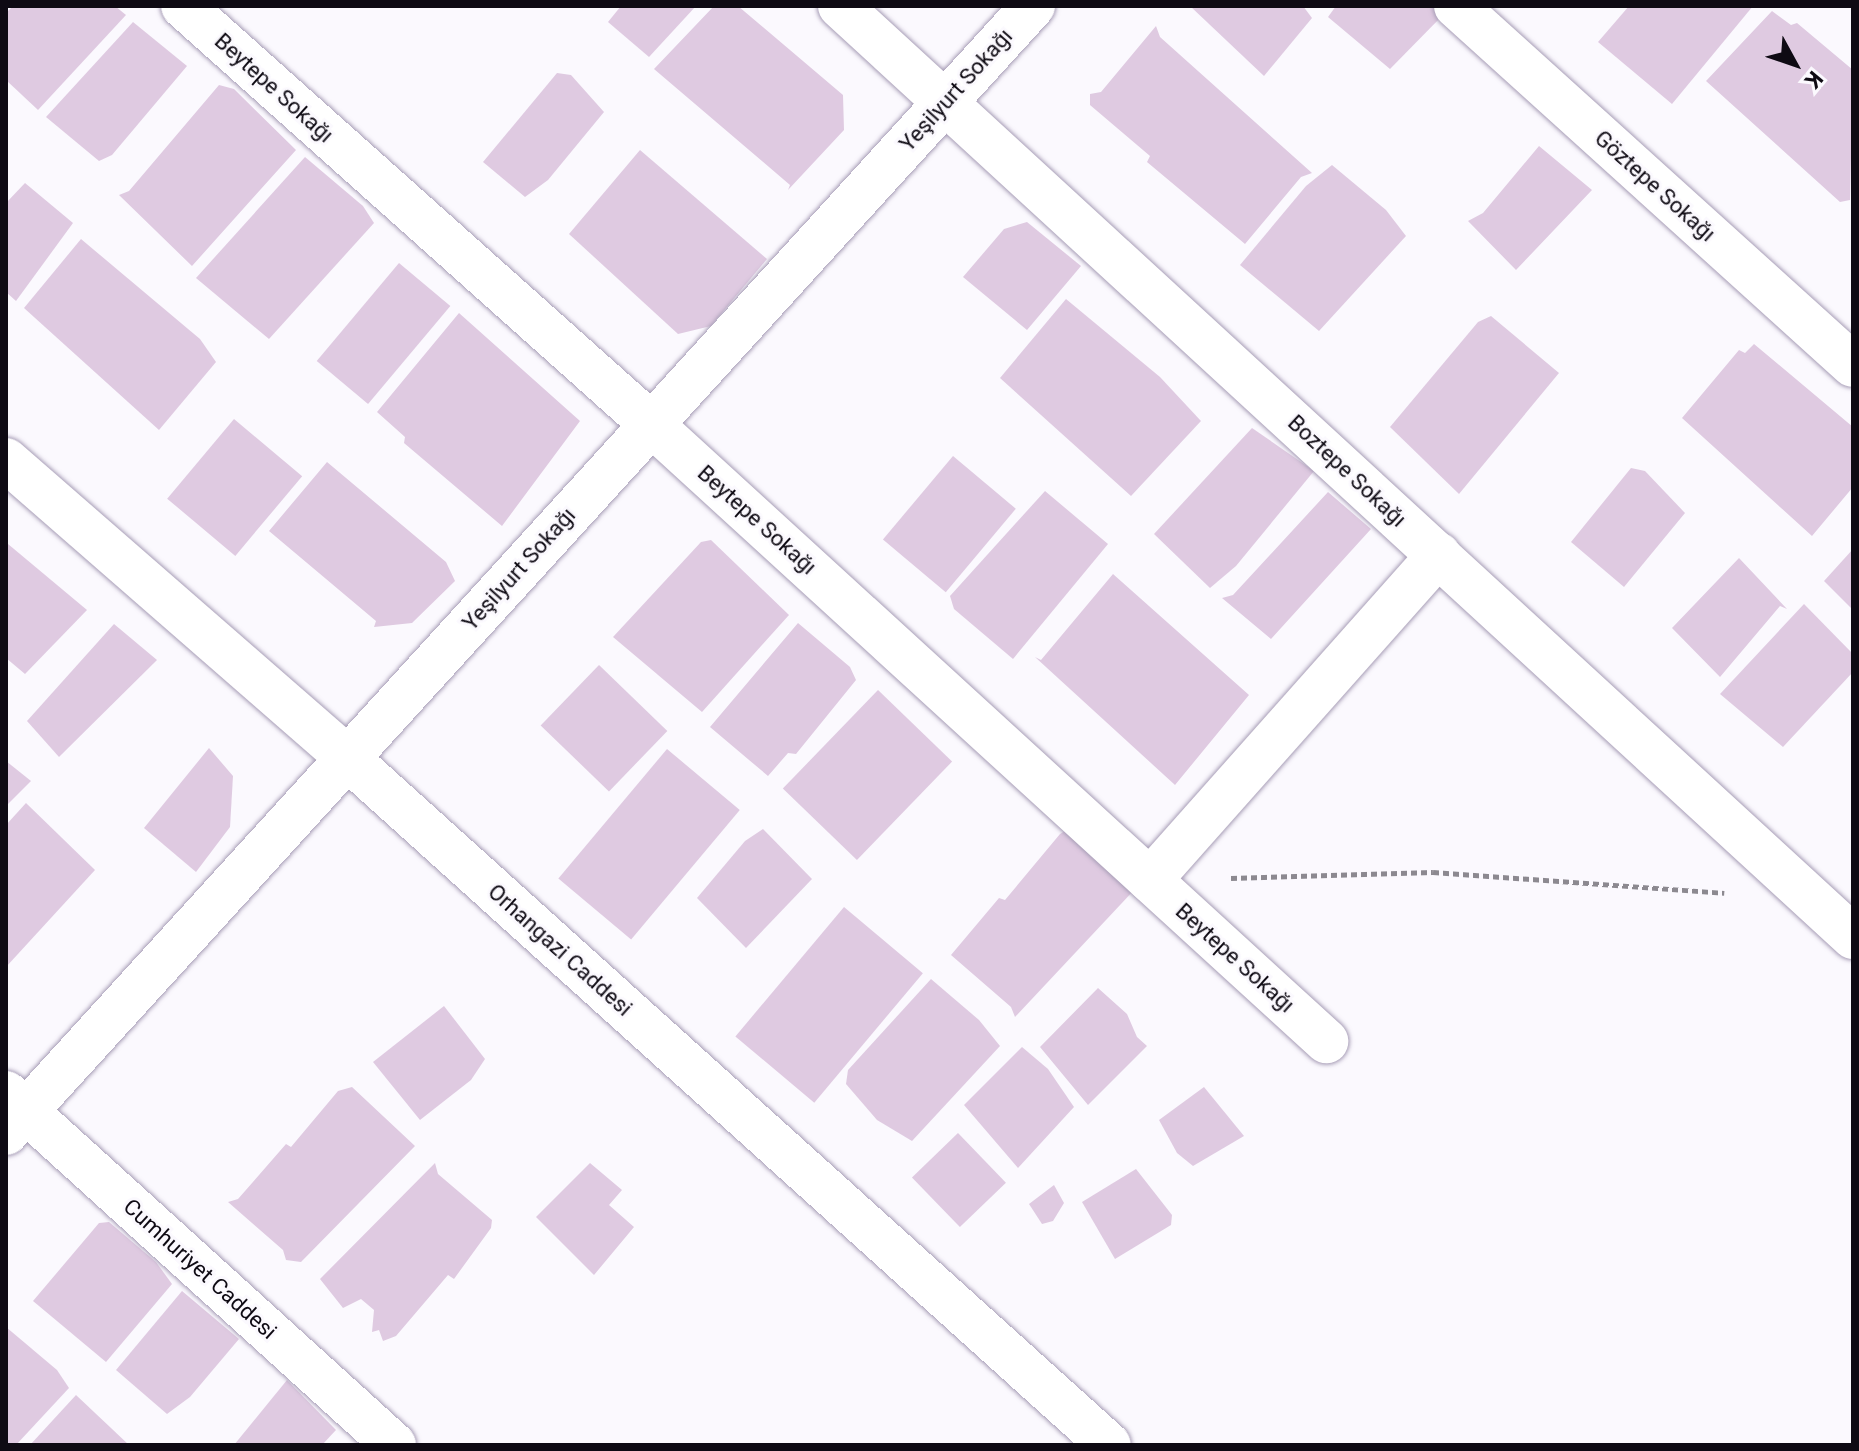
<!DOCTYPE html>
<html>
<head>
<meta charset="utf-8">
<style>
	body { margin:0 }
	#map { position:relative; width:1859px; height:1451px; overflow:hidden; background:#fbf9fe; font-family:Roboto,sans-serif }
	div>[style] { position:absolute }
	.building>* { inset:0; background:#dfcae1; transform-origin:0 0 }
	.path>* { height:5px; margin-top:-2.5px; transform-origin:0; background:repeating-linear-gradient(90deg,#8c8990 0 6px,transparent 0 10px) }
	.roads { filter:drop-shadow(0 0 2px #a79db6) drop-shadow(0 0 2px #a79db6) }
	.street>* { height:44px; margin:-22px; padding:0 22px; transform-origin:22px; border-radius:22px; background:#fff }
	.secondary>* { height:44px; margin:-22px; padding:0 22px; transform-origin:22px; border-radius:22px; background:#fff }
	span { translate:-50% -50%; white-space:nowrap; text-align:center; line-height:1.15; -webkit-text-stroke:6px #fbf9fe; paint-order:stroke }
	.street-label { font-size:22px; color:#0e0a13 }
	.frame { position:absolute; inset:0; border:8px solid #0e0a13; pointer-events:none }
	.north { position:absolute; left:1755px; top:24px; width:80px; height:80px; -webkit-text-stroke:6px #fbf9fe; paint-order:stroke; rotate:130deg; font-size:22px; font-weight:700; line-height:32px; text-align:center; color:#0e0a13 }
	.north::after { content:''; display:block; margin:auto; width:28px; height:36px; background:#0e0a13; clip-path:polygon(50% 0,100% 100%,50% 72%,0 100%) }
</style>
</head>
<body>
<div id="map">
	<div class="building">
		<div style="clip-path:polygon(13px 6px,115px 6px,126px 15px,38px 110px,6px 80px,6px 13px)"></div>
		<div style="clip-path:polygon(621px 6px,696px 6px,649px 57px,608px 22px)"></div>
		<div style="clip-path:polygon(714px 6px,738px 6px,843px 95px,844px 130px,788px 190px,790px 185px,654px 69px)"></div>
		<div style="clip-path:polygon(1190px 6px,1303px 6px,1312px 18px,1264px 76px)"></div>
		<div style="clip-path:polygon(1336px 6px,1434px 6px,1444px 14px,1390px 69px,1328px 17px)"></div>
		<div style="clip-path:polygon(1629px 6px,1753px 6px,1672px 104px,1598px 42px)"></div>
		<div style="clip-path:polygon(1772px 11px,1791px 25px,1797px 23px,1853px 70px,1850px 200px,1840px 202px,1706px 81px)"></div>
		<div style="clip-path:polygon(133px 22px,187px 66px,112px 155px,99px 161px,46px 117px)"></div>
		<div style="clip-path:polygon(1156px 26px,1160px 37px,1312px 173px,1301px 177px,1245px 244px,1147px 162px,1150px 156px,1090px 105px,1090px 94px,1101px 92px)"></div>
		<div style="clip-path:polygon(557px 73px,571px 75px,604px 112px,548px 180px,525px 197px,483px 162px)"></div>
		<div style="clip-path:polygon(219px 85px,234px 89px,296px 150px,192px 266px,119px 195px,129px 191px)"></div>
		<div style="clip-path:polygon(1539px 146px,1592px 190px,1516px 270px,1468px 221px,1483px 213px)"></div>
		<div style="clip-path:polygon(640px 150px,767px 259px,711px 326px,678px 334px,569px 234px)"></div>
		<div style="clip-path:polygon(305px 157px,363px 206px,374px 223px,269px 339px,196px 278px)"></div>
		<div style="clip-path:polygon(1332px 165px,1386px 210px,1406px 236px,1319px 331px,1240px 265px,1306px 186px)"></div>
		<div style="clip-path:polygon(25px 183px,73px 223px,16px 301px,6px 292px,6px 203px)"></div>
		<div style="clip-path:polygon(1027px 222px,1081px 266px,1027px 330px,963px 277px,1004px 229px)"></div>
		<div style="clip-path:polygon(81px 239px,200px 339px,216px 362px,159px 430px,24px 308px)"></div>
		<div style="left:399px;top:263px;width:67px;height:128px;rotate:40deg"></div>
		<div style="clip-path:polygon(1066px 299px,1160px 377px,1201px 421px,1131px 496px,1000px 378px)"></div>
		<div style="clip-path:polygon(459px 313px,580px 421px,502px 526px,404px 443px,405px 437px,377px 412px)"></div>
		<div style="clip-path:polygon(1491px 316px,1559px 373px,1459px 494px,1390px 427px,1478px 322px)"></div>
		<div style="clip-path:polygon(1754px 344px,1853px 427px,1853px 487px,1812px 536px,1682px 418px,1739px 350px,1745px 353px)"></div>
		<div style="left:234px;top:419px;width:89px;height:104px;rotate:40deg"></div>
		<div style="clip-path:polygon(1252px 428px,1314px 471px,1236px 566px,1210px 588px,1154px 534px)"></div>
		<div style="left:953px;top:456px;width:82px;height:109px;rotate:40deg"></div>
		<div style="clip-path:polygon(327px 462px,446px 562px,455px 581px,412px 623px,374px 627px,376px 621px,269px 531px)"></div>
		<div style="clip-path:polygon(1631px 468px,1645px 471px,1685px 513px,1624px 587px,1571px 542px)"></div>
		<div style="clip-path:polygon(1045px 491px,1108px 544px,1013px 659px,954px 609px,950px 596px)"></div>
		<div style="clip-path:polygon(1328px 492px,1371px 529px,1271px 639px,1222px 598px,1233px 595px)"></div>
		<div style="clip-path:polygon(711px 540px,789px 615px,702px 712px,613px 637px,701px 542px)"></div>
		<div style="clip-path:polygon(8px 544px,87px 610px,25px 674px,6px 658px)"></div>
		<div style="clip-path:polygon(1853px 549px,1853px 610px,1824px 581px)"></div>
		<div style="clip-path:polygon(1739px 558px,1787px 609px,1780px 606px,1720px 677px,1672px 628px)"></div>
		<div style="clip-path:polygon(1113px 574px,1249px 695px,1175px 785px,1035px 657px,1041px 660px)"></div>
		<div style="clip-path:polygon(1804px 604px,1853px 654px,1853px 672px,1783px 747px,1720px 694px)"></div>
		<div style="clip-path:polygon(798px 623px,850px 667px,856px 680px,796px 754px,788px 753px,768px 776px,710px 727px)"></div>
		<div style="clip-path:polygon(114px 624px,157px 660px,59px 757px,27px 721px)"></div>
		<div style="left:599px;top:665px;width:95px;height:84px;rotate:44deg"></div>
		<div style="left:878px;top:690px;width:103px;height:137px;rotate:44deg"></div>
		<div style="clip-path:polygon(209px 748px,233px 776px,230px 827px,196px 872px,144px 828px)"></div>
		<div style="left:667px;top:749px;width:95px;height:169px;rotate:40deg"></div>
		<div style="clip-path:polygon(6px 761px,31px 781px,6px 806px)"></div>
		<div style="clip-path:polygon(26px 803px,95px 870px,6px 967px,6px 825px)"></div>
		<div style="clip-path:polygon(1078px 823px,1136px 888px,1015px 1017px,1011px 1007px,951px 955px,999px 898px,1005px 900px,1060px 834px)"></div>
		<div style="clip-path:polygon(763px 829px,812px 879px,746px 948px,697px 898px,745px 841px)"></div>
		<div style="left:844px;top:907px;width:103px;height:169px;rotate:40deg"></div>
		<div style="clip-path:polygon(931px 979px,979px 1020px,1000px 1046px,912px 1141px,877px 1120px,846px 1084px,848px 1070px)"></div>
		<div style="clip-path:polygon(1098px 988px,1127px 1014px,1137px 1037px,1147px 1046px,1088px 1105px,1040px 1047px)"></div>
		<div style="clip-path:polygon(444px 1006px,485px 1059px,471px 1080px,420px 1120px,373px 1062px)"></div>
		<div style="clip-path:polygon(1022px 1047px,1048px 1069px,1074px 1107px,1018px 1168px,964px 1105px)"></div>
		<div style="clip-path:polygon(352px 1087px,415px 1146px,301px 1262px,286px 1260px,283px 1250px,228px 1202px,238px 1199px,286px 1144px,291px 1147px,338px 1091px)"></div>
		<div style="clip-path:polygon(1204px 1087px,1244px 1136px,1193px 1166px,1177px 1153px,1159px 1120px)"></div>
		<div style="left:958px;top:1133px;width:69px;height:64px;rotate:46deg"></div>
		<div style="clip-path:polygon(435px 1163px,438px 1174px,492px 1220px,491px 1228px,454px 1279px,448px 1275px,396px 1336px,383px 1341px,379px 1330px,372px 1332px,374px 1310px,361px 1299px,343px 1308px,320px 1279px)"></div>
		<div style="clip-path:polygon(590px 1163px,622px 1190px,609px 1205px,634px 1227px,594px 1275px,536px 1217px)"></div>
		<div style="clip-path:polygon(1136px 1169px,1172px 1215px,1171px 1225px,1115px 1259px,1082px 1202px)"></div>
		<div style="clip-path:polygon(1054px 1185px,1064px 1203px,1053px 1221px,1042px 1224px,1029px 1204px)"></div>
		<div style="clip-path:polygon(109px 1222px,156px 1262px,172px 1284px,106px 1362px,33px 1301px,99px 1223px)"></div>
		<div style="clip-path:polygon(182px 1291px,239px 1339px,190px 1397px,167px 1414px,116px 1370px)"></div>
		<div style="clip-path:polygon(6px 1327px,57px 1370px,69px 1388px,16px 1445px,6px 1445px)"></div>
		<div style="clip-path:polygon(287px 1380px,336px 1430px,322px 1445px,234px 1445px)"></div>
		<div style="clip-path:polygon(76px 1395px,129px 1445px,30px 1445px)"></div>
	</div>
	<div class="path">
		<div style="left:1231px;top:878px;width:202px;rotate:-1.7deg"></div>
		<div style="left:1433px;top:872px;width:292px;rotate:4.1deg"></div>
	</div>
	<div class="roads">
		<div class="street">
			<div style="left:183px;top:6px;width:627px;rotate:41.77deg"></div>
			<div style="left:651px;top:424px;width:915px;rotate:42.43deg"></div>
			<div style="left:840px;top:6px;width:1376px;rotate:42.58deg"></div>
			<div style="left:1456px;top:6px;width:535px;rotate:42.12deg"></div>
			<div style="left:6px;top:460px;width:451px;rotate:41.1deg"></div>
			<div style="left:346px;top:757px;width:1027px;rotate:42.04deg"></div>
			<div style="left:1150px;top:880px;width:435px;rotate:-48.4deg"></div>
			<div style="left:6px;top:1093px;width:524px;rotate:42.21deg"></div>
		</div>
		<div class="secondary">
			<div style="left:6px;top:1133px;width:1525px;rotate:-47.66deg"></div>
		</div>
	</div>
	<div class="street-label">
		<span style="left:274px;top:88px;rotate:42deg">Beytepe Sokağı</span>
		<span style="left:956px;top:90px;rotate:-48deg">Yeşilyurt Sokağı</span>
		<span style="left:1655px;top:186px;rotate:42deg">Göztepe Sokağı</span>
		<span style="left:1347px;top:471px;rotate:43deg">Boztepe Sokağı</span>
		<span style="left:757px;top:520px;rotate:42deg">Beytepe Sokağı</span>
		<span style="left:519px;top:569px;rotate:-48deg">Yeşilyurt Sokağı</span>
		<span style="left:560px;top:950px;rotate:42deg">Orhangazi Caddesi</span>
		<span style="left:1235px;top:958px;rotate:42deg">Beytepe Sokağı</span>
		<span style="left:200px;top:1269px;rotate:42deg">Cumhuriyet Caddesi</span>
	</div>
	<div class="frame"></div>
	<div class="north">K</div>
</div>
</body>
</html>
